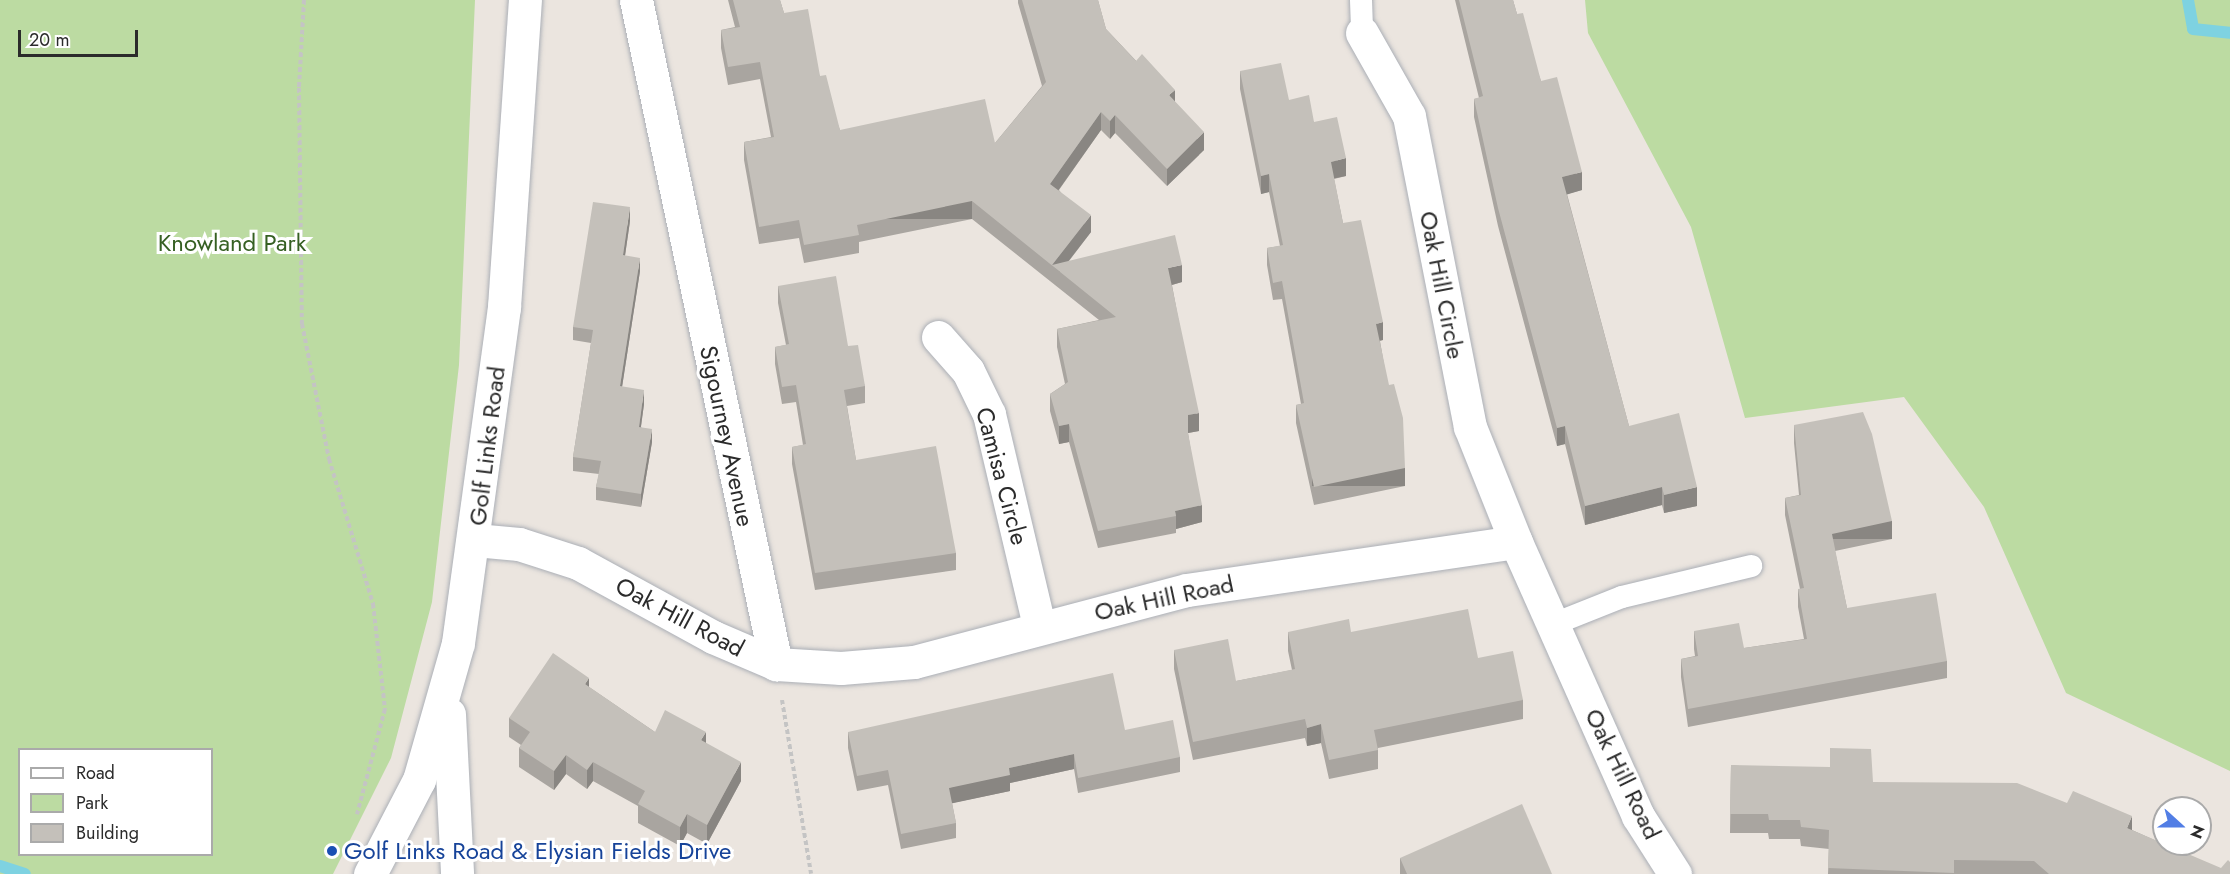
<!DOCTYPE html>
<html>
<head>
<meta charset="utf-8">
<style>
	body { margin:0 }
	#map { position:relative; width:2230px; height:874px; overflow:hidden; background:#ebe5df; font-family:Jost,sans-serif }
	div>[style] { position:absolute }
	.green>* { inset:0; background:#bcdba2 }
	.stream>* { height:12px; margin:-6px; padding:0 6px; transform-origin:6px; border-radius:6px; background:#7ed2e1 }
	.path>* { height:4px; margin-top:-2px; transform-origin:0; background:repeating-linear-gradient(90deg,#c4c4c4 0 4.5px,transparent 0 7.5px) }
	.roads { filter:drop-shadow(0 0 2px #abafb6) drop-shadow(0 0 2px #abafb6) }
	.lane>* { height:22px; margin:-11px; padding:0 11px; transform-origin:11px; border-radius:11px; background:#fff }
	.street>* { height:33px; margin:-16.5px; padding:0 16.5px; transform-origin:16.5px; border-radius:16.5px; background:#fff }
	.secondary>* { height:33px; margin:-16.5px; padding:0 16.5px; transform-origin:16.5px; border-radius:16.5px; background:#fff }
	.wall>* { inset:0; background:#a9a5a0 }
	.shaded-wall>* { inset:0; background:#898682; transform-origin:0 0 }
	.building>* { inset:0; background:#c4c0ba }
	.dots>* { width:16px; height:16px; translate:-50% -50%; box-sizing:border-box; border:3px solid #fff; border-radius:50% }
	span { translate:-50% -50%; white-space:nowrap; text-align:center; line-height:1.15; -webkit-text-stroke:6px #fff; paint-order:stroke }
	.park-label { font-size:24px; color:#366023 }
	.street-label { font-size:24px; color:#2b2b2b }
	.transit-label { font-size:24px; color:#164399 }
	.left { translate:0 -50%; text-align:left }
	.legend { position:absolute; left:18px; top:748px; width:195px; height:108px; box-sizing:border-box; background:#fff; border:2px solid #aaa; margin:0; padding:8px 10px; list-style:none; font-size:18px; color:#2b2b2b }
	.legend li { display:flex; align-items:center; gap:12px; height:30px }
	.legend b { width:30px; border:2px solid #aaa }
	.north { position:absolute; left:2152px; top:796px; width:60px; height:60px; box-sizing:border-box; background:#fff; border:2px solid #aaa; border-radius:50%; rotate:111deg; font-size:16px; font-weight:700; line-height:24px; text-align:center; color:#2b2b2b }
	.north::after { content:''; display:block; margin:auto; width:21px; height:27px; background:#527ee5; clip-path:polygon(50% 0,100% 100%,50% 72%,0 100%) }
	.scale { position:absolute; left:18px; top:30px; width:120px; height:27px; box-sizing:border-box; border:3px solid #2b2b2b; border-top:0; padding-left:8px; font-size:18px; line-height:21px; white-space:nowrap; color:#2b2b2b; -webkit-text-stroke:4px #fff; paint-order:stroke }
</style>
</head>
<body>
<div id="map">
	<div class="green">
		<div style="clip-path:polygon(evenodd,0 0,475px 0,459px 365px,432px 602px,391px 758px,333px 874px,0 874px,0 0,20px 750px,212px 750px,212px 854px,20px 854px,20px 750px)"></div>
		<div style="clip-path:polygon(1585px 0,2230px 0,2230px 771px,2066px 693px,1984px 507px,1904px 397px,1745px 418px,1691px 227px,1588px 33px)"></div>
	</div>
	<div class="stream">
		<div style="left:2188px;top:0;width:29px;rotate:80deg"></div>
		<div style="left:2193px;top:29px;width:37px;rotate:6deg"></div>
		<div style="left:0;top:866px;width:26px;rotate:18deg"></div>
	</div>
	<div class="path">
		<div style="left:304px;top:0;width:88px;rotate:93.3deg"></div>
		<div style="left:299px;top:88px;width:236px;rotate:89.3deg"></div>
		<div style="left:302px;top:324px;width:138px;rotate:78.7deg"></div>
		<div style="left:329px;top:459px;width:152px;rotate:73.1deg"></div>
		<div style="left:373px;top:604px;width:106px;rotate:83.5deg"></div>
		<div style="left:385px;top:709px;width:109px;rotate:104.9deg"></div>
		<div style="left:782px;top:700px;width:176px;rotate:80.5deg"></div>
	</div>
	<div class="roads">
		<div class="lane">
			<div style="left:1361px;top:0;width:33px;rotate:88deg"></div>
			<div style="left:1554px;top:624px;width:73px;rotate:-21.7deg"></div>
			<div style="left:1622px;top:597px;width:133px;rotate:-13.5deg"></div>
		</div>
		<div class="street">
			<div style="left:636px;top:0;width:679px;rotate:78.09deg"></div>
			<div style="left:1362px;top:33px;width:95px;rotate:60.5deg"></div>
			<div style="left:1409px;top:116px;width:317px;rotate:78.9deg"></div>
			<div style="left:1470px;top:427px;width:124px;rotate:68.2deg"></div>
			<div style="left:938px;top:337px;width:45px;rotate:48.6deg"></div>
			<div style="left:968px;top:371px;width:48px;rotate:64deg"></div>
			<div style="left:989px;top:414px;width:218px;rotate:76.7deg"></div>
			<div style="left:475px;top:540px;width:44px;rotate:5.2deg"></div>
			<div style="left:519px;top:544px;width:62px;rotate:17.9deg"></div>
			<div style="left:578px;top:563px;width:154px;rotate:28.7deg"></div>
			<div style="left:713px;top:637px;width:69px;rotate:23.2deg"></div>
			<div style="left:776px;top:664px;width:65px;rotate:3.5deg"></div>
			<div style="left:841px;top:668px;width:73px;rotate:-4.7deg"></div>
			<div style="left:914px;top:662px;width:282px;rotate:-14.8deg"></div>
			<div style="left:1187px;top:590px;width:332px;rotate:-8.3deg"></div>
			<div style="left:1516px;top:542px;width:300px;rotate:66deg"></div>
			<div style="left:1638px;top:816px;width:69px;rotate:57.5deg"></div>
		</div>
		<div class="secondary">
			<div style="left:449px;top:714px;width:160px;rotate:87.1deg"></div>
			<div style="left:370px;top:874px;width:106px;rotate:-62.5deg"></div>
			<div style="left:419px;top:780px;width:142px;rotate:-74.1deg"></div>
			<div style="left:458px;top:643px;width:339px;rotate:-82.2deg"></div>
			<div style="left:504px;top:307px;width:308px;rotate:-86.1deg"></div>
		</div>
	</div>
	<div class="wall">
		<div style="clip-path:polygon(728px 0,780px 0,784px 13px,820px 76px,840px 130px,995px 143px,1042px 86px,1018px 3px,1018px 0,1098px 0,1106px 29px,1175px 102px,1204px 150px,1167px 186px,1115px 133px,1110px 139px,1101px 130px,1059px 190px,1091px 232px,1069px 261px,1182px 282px,1172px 285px,1199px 431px,1188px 433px,1202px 522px,1176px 529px,1176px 533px,1098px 548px,1069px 442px,1059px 444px,1050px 411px,1050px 394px,1065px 384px,1057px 347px,1057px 329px,1099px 320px,972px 219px,859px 242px,859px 253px,804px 263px,799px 238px,759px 244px,744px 160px,744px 142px,771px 137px,760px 79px,728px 85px,721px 48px,721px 30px,735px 27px)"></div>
		<div style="clip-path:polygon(1455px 0,1513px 0,1517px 14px,1541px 81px,1582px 190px,1567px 194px,1629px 426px,1697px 506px,1664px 513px,1662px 505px,1585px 525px,1565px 444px,1557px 446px,1498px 226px,1474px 117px,1474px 99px,1479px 98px)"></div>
		<div style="clip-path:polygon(1240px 71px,1289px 100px,1314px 122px,1346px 176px,1334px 179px,1343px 223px,1383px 340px,1380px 341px,1405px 486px,1314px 505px,1296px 423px,1296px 405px,1301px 404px,1282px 299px,1273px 300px,1267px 265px,1267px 248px,1280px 246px,1269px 192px,1261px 194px,1240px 89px)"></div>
		<div style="clip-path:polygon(630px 221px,625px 256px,640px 271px,622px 387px,644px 404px,641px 427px,652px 442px,641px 507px,596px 500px,596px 487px,599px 474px,573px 471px,573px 457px,591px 343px,573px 340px,573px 327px)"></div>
		<div style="clip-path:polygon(778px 286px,848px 346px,865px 386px,865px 403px,847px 406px,856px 460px,956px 553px,956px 570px,815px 590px,792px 464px,792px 447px,803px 445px,796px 402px,782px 404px,775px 364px,775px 347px,786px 345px,778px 303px)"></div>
		<div style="clip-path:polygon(1794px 425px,1892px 539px,1835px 551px,1847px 608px,1947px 661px,1947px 678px,1688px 727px,1681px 677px,1681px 659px,1695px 656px,1694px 649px,1694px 631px,1744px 648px,1804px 639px,1798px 607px,1798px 589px,1800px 589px,1785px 515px,1785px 498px,1799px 495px,1794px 443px)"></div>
		<div style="clip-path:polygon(1288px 632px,1351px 632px,1478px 658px,1523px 700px,1523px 719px,1378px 748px,1378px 769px,1329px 779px,1321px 743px,1307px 746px,1305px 738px,1193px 760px,1174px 669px,1174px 650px,1236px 681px,1292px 670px,1288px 651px)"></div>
		<div style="clip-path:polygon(589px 687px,655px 732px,706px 743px,741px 781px,707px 844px,687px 833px,680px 846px,638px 823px,638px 806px,593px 781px,587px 789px,566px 774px,554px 790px,519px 767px,519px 748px,521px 745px,509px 737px,509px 718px)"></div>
		<div style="clip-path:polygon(1125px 730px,1180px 757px,1180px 772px,1078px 793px,1074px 769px,1010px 783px,1010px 791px,952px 803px,956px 823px,956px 838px,901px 849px,888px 785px,857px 791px,848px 748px,848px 732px)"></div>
		<div style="clip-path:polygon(1731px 765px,1873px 782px,2132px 830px,2230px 874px,1828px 874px,1829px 849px,1801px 846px,1800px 839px,1769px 839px,1768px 833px,1730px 833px)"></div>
		<div style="clip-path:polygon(1400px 858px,1552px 874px,1400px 874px)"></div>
	</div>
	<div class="shaded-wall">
		<div style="clip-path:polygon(1175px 90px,1175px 107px,1169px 95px)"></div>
		<div style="clip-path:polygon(1101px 112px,1101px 130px,1050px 202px,1050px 184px)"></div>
		<div style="clip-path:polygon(1115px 115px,1115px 133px,1110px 139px,1110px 121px)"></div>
		<div style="clip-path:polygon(1204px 132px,1204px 150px,1167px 186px,1167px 169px)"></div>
		<div style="clip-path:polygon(1346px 158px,1346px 176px,1331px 179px,1331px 162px)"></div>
		<div style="clip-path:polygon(1582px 172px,1582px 190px,1562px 196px,1562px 177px)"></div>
		<div style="clip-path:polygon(1269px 174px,1269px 192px,1261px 194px,1261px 176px)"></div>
		<div style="left:972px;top:201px;width:18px;height:117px;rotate:90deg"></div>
		<div style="clip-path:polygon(630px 207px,630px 221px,623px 269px,623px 255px)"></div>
		<div style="clip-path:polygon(1091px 215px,1091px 232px,1060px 272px,1052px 265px)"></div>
		<div style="clip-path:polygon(640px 258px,640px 271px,620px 400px,620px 386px)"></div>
		<div style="clip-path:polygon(1182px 265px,1182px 282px,1168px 286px,1168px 268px)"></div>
		<div style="clip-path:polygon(1383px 322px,1383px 340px,1376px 341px,1376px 324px)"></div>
		<div style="clip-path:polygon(644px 390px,644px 404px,639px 440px,639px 427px)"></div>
		<div style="clip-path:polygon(1199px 413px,1199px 431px,1188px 433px,1188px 415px)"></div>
		<div style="clip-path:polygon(1069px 424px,1069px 442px,1059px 444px,1059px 426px)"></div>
		<div style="clip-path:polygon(1565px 426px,1565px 444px,1557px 446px,1557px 428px)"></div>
		<div style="clip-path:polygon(652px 429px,652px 442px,641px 507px,641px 494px)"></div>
		<div style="left:1405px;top:468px;width:18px;height:93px;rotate:90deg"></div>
		<div style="clip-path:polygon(1662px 487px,1662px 505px,1585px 525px,1585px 506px)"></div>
		<div style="clip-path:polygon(1697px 487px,1697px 506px,1664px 513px,1664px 495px)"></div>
		<div style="clip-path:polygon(1202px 505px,1202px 522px,1176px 529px,1176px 516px,1175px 511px)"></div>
		<div style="left:1892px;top:521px;width:18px;height:61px;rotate:90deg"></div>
		<div style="clip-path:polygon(589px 678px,589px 697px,585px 684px)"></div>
		<div style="clip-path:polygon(1321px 724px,1321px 743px,1307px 746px,1307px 728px)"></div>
		<div style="clip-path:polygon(706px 732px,706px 751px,701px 740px)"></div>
		<div style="clip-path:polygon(1074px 754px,1074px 769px,1010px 783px,1010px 791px,949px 804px,949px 788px,1009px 768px)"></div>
		<div style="clip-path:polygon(566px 755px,566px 774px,554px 790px,554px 771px)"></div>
		<div style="clip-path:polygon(593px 762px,593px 781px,587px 789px,587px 770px)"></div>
		<div style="clip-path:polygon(741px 762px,741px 781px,707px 844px,707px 825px)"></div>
		<div style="clip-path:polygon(687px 814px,687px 833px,680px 846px,680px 827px)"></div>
		<div style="clip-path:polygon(2132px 816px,2132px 835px,2127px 828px)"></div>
	</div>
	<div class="building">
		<div style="clip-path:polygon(733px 0,780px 0,784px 13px,808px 9px,820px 76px,826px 75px,840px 130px,985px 99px,995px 143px,1046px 82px,1022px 0,1098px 0,1106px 29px,1136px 61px,1142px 54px,1175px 90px,1169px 95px,1204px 132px,1167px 169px,1115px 115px,1110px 121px,1101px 112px,1050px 184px,1091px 215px,1052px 265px,1175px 235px,1182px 265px,1168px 268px,1199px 413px,1188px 415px,1188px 433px,1202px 505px,1175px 511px,1176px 516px,1098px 531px,1069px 424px,1059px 426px,1050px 394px,1068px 382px,1057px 329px,1116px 317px,972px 201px,857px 225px,859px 235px,804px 245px,799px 220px,759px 227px,744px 142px,774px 137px,760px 62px,728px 67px,721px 30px,740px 27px)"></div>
		<div style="clip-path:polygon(1459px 0,1513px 0,1517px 14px,1523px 13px,1541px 81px,1557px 77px,1582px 172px,1562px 177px,1629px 426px,1679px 413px,1697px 487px,1664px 495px,1662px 487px,1585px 506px,1565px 426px,1557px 428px,1498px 208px,1474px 99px,1483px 96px)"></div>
		<div style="clip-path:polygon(1281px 63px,1289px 100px,1309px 95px,1314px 122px,1337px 117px,1346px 158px,1331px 162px,1343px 223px,1361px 220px,1383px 322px,1376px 324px,1389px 385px,1394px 384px,1403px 418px,1405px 468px,1314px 487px,1296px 405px,1304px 403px,1282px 281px,1273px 283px,1267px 248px,1283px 245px,1269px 174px,1261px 176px,1240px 71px)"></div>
		<div style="clip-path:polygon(593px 202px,630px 207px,623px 255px,640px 258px,620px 386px,644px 390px,639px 427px,652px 429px,641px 494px,596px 487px,601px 461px,573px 457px,593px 330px,573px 327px)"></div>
		<div style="clip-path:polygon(836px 276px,848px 346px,858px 345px,865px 386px,844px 390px,856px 460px,936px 446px,956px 553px,815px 573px,792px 447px,806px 444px,796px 385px,782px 387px,775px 347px,789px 344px,778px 286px)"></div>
		<div style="clip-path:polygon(1863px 412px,1872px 434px,1892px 521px,1832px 534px,1847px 608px,1936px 593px,1947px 661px,1688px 709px,1681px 659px,1698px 656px,1694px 631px,1739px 623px,1744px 648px,1807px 639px,1798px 589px,1804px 588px,1785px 498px,1801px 495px,1794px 425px)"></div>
		<div style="clip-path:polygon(1468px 609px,1478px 658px,1513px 651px,1523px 700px,1374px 730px,1378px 750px,1329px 760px,1321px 724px,1307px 728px,1305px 719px,1193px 742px,1174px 650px,1228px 639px,1236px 681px,1295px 669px,1288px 632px,1349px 619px,1351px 632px)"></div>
		<div style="clip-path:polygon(553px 653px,589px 678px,585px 684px,655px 732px,665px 710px,706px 732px,701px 740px,741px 762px,707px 825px,687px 814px,680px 827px,638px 804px,645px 791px,593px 762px,587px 770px,566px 755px,554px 771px,519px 748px,530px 732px,509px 718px)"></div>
		<div style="clip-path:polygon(1113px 673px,1125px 730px,1173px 720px,1180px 757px,1078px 778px,1074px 754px,1009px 768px,1010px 775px,949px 788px,956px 823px,901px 834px,888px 770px,857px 776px,848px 732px)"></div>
		<div style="clip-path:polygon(1830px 748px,1871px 749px,1873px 782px,2017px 783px,2067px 803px,2073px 791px,2132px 816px,2127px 828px,2221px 868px,2228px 860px,2230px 862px,2230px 874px,2049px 874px,2034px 861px,1954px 860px,1954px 873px,1828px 868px,1829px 830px,1801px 827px,1800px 820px,1769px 820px,1768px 814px,1730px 814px,1731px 765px,1830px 767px)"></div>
		<div style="clip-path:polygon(1522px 804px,1552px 874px,1407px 874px,1400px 858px)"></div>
	</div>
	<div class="dots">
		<div style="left:332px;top:851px;background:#1a4fb4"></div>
	</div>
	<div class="park-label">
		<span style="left:232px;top:243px">Knowland Park</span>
	</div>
	<div class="street-label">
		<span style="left:1442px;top:285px;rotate:79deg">Oak Hill Circle</span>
		<span style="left:727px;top:436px;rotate:78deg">Sigourney Avenue</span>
		<span style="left:487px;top:446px;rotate:-83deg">Golf Links Road</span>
		<span style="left:1002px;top:476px;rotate:75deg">Camisa Circle</span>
		<span style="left:1164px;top:598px;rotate:-12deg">Oak Hill Road</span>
		<span style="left:680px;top:617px;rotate:28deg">Oak Hill Road</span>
		<span style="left:1623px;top:774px;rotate:64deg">Oak Hill Road</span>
	</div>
	<div class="transit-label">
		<span class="left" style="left:344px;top:851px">Golf Links Road &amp; Elysian Fields Drive</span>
	</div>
	<ul class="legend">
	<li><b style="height:8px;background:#fff"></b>Road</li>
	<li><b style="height:16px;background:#bcdba2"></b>Park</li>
	<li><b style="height:16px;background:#c4c0ba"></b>Building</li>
	</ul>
	<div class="north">N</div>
	<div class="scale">20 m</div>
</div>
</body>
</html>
